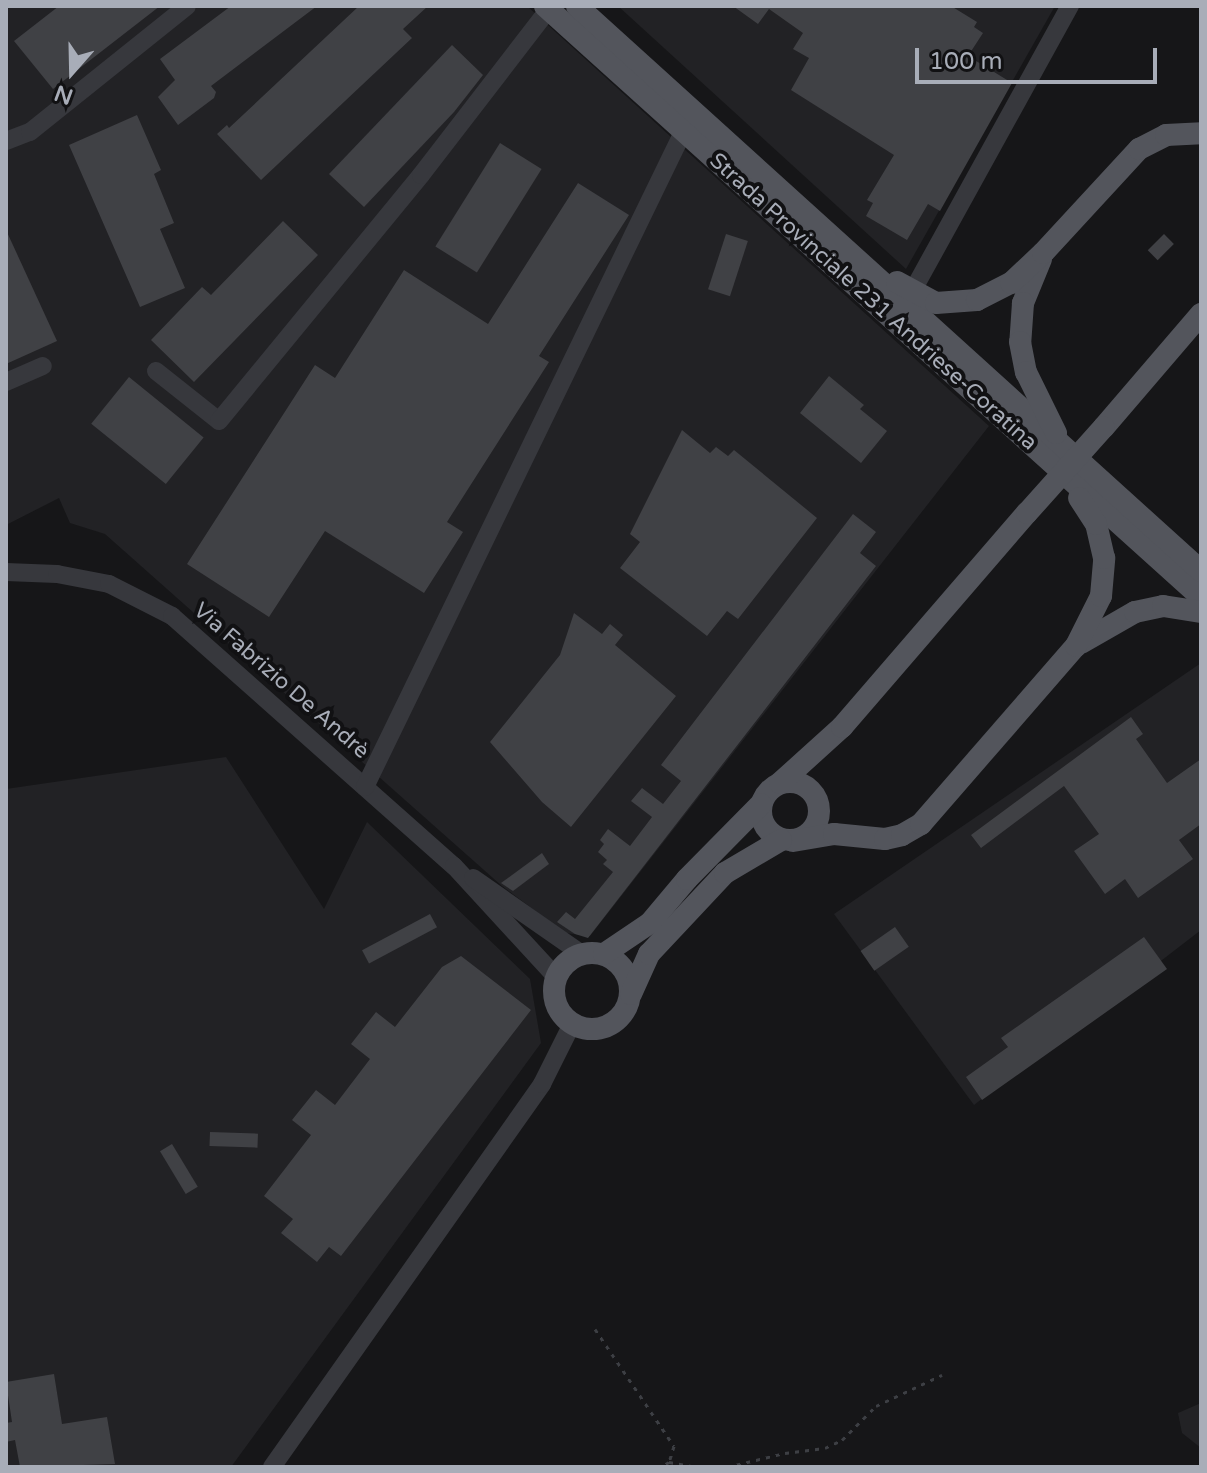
<!DOCTYPE html>
<html>
<head>
<meta charset="utf-8">
<style>
	body { margin:0 }
	#map { position:relative; width:1207px; height:1473px; overflow:hidden; background:#161618; font-family:"Varela Round",sans-serif }
	div>[style] { position:absolute }
	.built>* { inset:0; background:#222225 }
	.building>* { inset:0; background:#404145; transform-origin:0 0 }
	.path>* { height:3px; margin-top:-1.5px; transform-origin:0; background:repeating-linear-gradient(90deg,#3d3f44 0 4px,transparent 0 10px) }
	.minor>* { height:18px; margin:-9px; padding:0 9px; transform-origin:9px; border-radius:9px; background:#37383d }
	.major>* { height:22px; margin:-11px; padding:0 11px; transform-origin:11px; border-radius:11px; background:#53555c }
	.major>.ring { margin:-11px; padding:0; box-sizing:content-box; background:none; border:22px solid #53555c; border-radius:50% }
	.major-bridge>* { height:22px; margin:-11px; padding:0 11px; transform-origin:11px; border-radius:11px; background:#53555c }
	span { translate:-50% -50%; white-space:nowrap; text-align:center; line-height:1.15; -webkit-text-stroke:8px #111113; paint-order:stroke }
	.street-label { font-size:22px; color:#a8adb8 }
	.frame { position:absolute; inset:0; border:8px solid #a8adb8; pointer-events:none }
	.north { position:absolute; left:32px; top:32px; width:80px; height:80px; -webkit-text-stroke:6px #111113; paint-order:stroke; rotate:200deg; font-size:22px; font-weight:700; line-height:32px; text-align:center; color:#a8adb8 }
	.north::after { content:''; display:block; margin:auto; width:28px; height:36px; background:#a8adb8; clip-path:polygon(50% 0,100% 100%,50% 72%,0 100%) }
	.scale { position:absolute; left:915px; top:48px; width:242px; height:36px; box-sizing:border-box; border:4px solid #a8adb8; border-top:0; padding-left:10px; font-size:24px; line-height:28px; white-space:nowrap; color:#a8adb8; -webkit-text-stroke:6px #111113; paint-order:stroke }
</style>
</head>
<body>
<div id="map">
	<div class="built">
		<div style="clip-path:polygon(6px 6px,527px 6px,989px 426px,590px 936px,565px 933px,502px 886px,105px 534px,70px 523px,59px 498px,6px 525px)"></div>
		<div style="clip-path:polygon(618px 6px,1055px 6px,906px 269px)"></div>
		<div style="clip-path:polygon(1201px 663px,1201px 930px,974px 1105px,834px 914px)"></div>
		<div style="clip-path:polygon(226px 757px,324px 909px,367px 822px,530px 979px,541px 1043px,231px 1467px,6px 1467px,6px 789px)"></div>
		<div style="clip-path:polygon(1201px 1403px,1201px 1448px,1182px 1433px,1178px 1413px)"></div>
	</div>
	<div class="building">
		<div style="clip-path:polygon(59px 6px,160px 6px,53px 89px,14px 41px)"></div>
		<div style="clip-path:polygon(231px 6px,317px 6px,211px 86px,216px 92px,214px 98px,178px 125px,158px 97px,175px 80px,160px 59px)"></div>
		<div style="clip-path:polygon(359px 6px,428px 6px,403px 29px,412px 38px,261px 180px,217px 134px,227px 125px,229px 128px)"></div>
		<div style="clip-path:polygon(733px 6px,951px 6px,977px 22px,974px 27px,983px 33px,968px 56px,1012px 83px,940px 211px,928px 204px,907px 240px,866px 216px,873px 203px,867px 200px,894px 155px,791px 90px,809px 58px,793px 49px,803px 33px,769px 9px,758px 24px)"></div>
		<div style="clip-path:polygon(452px 45px,483px 75px,454px 112px,364px 207px,329px 174px)"></div>
		<div style="clip-path:polygon(137px 115px,161px 170px,154px 174px,174px 223px,160px 229px,185px 288px,140px 307px,69px 145px)"></div>
		<div style="left:500px;top:143px;width:49px;height:122px;rotate:32deg"></div>
		<div style="clip-path:polygon(578px 183px,629px 215px,539px 356px,549px 362px,447px 522px,463px 532px,424px 593px,325px 531px,269px 617px,187px 564px,315px 365px,335px 378px,404px 270px,488px 324px)"></div>
		<div style="clip-path:polygon(283px 221px,318px 255px,194px 382px,151px 340px,202px 287px,211px 295px)"></div>
		<div style="clip-path:polygon(6px 230px,57px 341px,6px 364px)"></div>
		<div style="left:726px;top:234px;width:23px;height:58px;rotate:18deg"></div>
		<div style="left:1164px;top:234px;width:14px;height:23px;rotate:45deg"></div>
		<div style="clip-path:polygon(829px 376px,864px 405px,860px 409px,887px 431px,861px 463px,800px 413px)"></div>
		<div style="left:129px;top:377px;width:96px;height:60px;rotate:39deg"></div>
		<div style="clip-path:polygon(682px 430px,710px 453px,716px 447px,728px 456px,734px 450px,817px 518px,738px 619px,727px 611px,707px 636px,620px 568px,640px 542px,630px 534px)"></div>
		<div style="clip-path:polygon(853px 514px,876px 532px,860px 553px,876px 566px,588px 938px,575px 934px,557px 922px,566px 912px,575px 919px,613px 872px,603px 864px,607px 860px,598px 852px,604px 844px,600px 840px,608px 829px,630px 846px,652px 817px,631px 801px,642px 788px,663px 804px,681px 781px,661px 765px)"></div>
		<div style="clip-path:polygon(574px 613px,602px 634px,610px 624px,623px 635px,615px 645px,676px 696px,571px 827px,542px 802px,490px 742px,560px 655px)"></div>
		<div style="clip-path:polygon(1131px 717px,1143px 734px,1136px 739px,1167px 783px,1201px 759px,1201px 824px,1179px 840px,1193px 859px,1138px 898px,1125px 879px,1105px 894px,1074px 851px,1099px 834px,1064px 786px,981px 848px,971px 835px)"></div>
		<div style="clip-path:polygon(542px 853px,549px 864px,513px 891px,501px 883px)"></div>
		<div style="left:430px;top:914px;width:15px;height:77px;rotate:62deg"></div>
		<div style="left:895px;top:927px;width:24px;height:42px;rotate:55deg"></div>
		<div style="clip-path:polygon(1144px 937px,1167px 969px,982px 1100px,966px 1077px,1008px 1047px,1001px 1038px)"></div>
		<div style="clip-path:polygon(461px 956px,531px 1010px,341px 1256px,329px 1247px,317px 1262px,281px 1233px,293px 1219px,264px 1196px,311px 1135px,292px 1120px,316px 1090px,335px 1105px,370px 1059px,351px 1044px,376px 1012px,395px 1027px,442px 967px)"></div>
		<div style="left:210px;top:1132px;width:48px;height:14px;rotate:2deg"></div>
		<div style="left:172px;top:1144px;width:50px;height:14px;rotate:59deg"></div>
		<div style="clip-path:polygon(54px 1374px,62px 1424px,107px 1417px,115px 1464px,20px 1467px,15px 1440px,6px 1442px,6px 1423px,12px 1422px,6px 1382px)"></div>
	</div>
	<div class="path">
		<div style="left:595px;top:1329px;width:141px;rotate:56deg"></div>
		<div style="left:674px;top:1446px;width:17px;rotate:107deg"></div>
		<div style="left:669px;top:1462px;width:9px;rotate:148deg"></div>
		<div style="left:669px;top:1462px;width:28px;rotate:10deg"></div>
		<div style="left:727px;top:1467px;width:60px;rotate:-13.6deg"></div>
		<div style="left:785px;top:1453px;width:40px;rotate:-7.1deg"></div>
		<div style="left:825px;top:1448px;width:19px;rotate:-25deg"></div>
		<div style="left:842px;top:1440px;width:48px;rotate:-45deg"></div>
		<div style="left:876px;top:1406px;width:73px;rotate:-25.2deg"></div>
	</div>
	<div class="minor">
		<div style="left:6px;top:141px;width:26px;rotate:-21deg"></div>
		<div style="left:30px;top:132px;width:201px;rotate:-38.7deg"></div>
		<div style="left:912px;top:292px;width:327px;rotate:-61.1deg"></div>
		<div style="left:156px;top:371px;width:80px;rotate:38.4deg"></div>
		<div style="left:219px;top:421px;width:318px;rotate:-50.6deg"></div>
		<div style="left:421px;top:175px;width:210px;rotate:-52.4deg"></div>
		<div style="left:6px;top:382px;width:40px;rotate:-23.4deg"></div>
		<div style="left:6px;top:572px;width:51px;rotate:2.2deg"></div>
		<div style="left:57px;top:574px;width:53px;rotate:10.9deg"></div>
		<div style="left:109px;top:584px;width:71px;rotate:26.9deg"></div>
		<div style="left:172px;top:616px;width:377px;rotate:41.6deg"></div>
		<div style="left:454px;top:866px;width:151px;rotate:47.4deg"></div>
		<div style="left:365px;top:787px;width:728px;rotate:-64.1deg"></div>
		<div style="left:473px;top:878px;width:133px;rotate:34.9deg"></div>
		<div style="left:272px;top:1467px;width:469px;rotate:-54.8deg"></div>
		<div style="left:542px;top:1084px;width:67px;rotate:-63.4deg"></div>
	</div>
	<div class="major">
		<div style="left:545px;top:6px;width:883px;rotate:42.02deg"></div>
		<div style="left:577px;top:6px;width:842px;rotate:42.16deg"></div>
		<div style="left:1041px;top:259px;width:48px;rotate:112.2deg"></div>
		<div style="left:1023px;top:303px;width:39px;rotate:94deg"></div>
		<div style="left:1020px;top:342px;width:31px;rotate:79deg"></div>
		<div style="left:1026px;top:372px;width:68px;rotate:63.8deg"></div>
		<div style="left:897px;top:282px;width:44px;rotate:28.3deg"></div>
		<div style="left:936px;top:303px;width:41px;rotate:-4.2deg"></div>
		<div style="left:977px;top:300px;width:38px;rotate:-27deg"></div>
		<div style="left:1011px;top:283px;width:44px;rotate:-43.2deg"></div>
		<div style="left:1043px;top:253px;width:142px;rotate:-47.3deg"></div>
		<div style="left:1139px;top:149px;width:30px;rotate:-27deg"></div>
		<div style="left:1166px;top:135px;width:35px;rotate:-3deg"></div>
		<div style="left:1104px;top:427px;width:149px;rotate:-49.4deg"></div>
		<div style="left:1081px;top:643px;width:62px;rotate:-29.9deg"></div>
		<div style="left:1135px;top:612px;width:29px;rotate:-12deg"></div>
		<div style="left:1163px;top:606px;width:38px;rotate:9deg"></div>
		<div class="ring" style="left:761px;top:782px;width:36px;height:36px"></div>
		<div style="left:780px;top:783px;width:84px;rotate:-42.1deg"></div>
		<div style="left:842px;top:727px;width:283px;rotate:-49.2deg"></div>
		<div style="left:793px;top:841px;width:42px;rotate:-9.7deg"></div>
		<div style="left:834px;top:834px;width:51px;rotate:5.6deg"></div>
		<div style="left:885px;top:839px;width:17px;rotate:-13deg"></div>
		<div style="left:902px;top:835px;width:22px;rotate:-30deg"></div>
		<div style="left:921px;top:824px;width:236px;rotate:-49deg"></div>
		<div style="left:1076px;top:646px;width:56px;rotate:-63.4deg"></div>
		<div style="left:1101px;top:596px;width:38px;rotate:-85deg"></div>
		<div style="left:1104px;top:558px;width:35px;rotate:-103deg"></div>
		<div style="left:1096px;top:524px;width:31px;rotate:-123deg"></div>
		<div class="ring" style="left:554px;top:953px;width:54px;height:54px"></div>
		<div style="left:604px;top:954px;width:55px;rotate:-34deg"></div>
		<div style="left:650px;top:923px;width:57px;rotate:-49.9deg"></div>
		<div style="left:687px;top:879px;width:105px;rotate:-45.4deg"></div>
		<div style="left:631px;top:994px;width:44px;rotate:-65.8deg"></div>
		<div style="left:649px;top:954px;width:111px;rotate:-46.8deg"></div>
		<div style="left:725px;top:873px;width:65px;rotate:-30.5deg"></div>
	</div>
	<div class="major-bridge">
		<div style="left:1027px;top:513px;width:115px;rotate:-48.2deg"></div>
	</div>
	<div class="street-label">
		<span style="left:873px;top:302px;rotate:42deg">Strada Provinciale 231 Andriese-Coratina</span>
		<span style="left:281px;top:681px;rotate:41deg">Via Fabrizio De Andrè</span>
	</div>
	<div class="frame"></div>
	<div class="north">N</div>
	<div class="scale">100 m</div>
</div>
</body>
</html>
